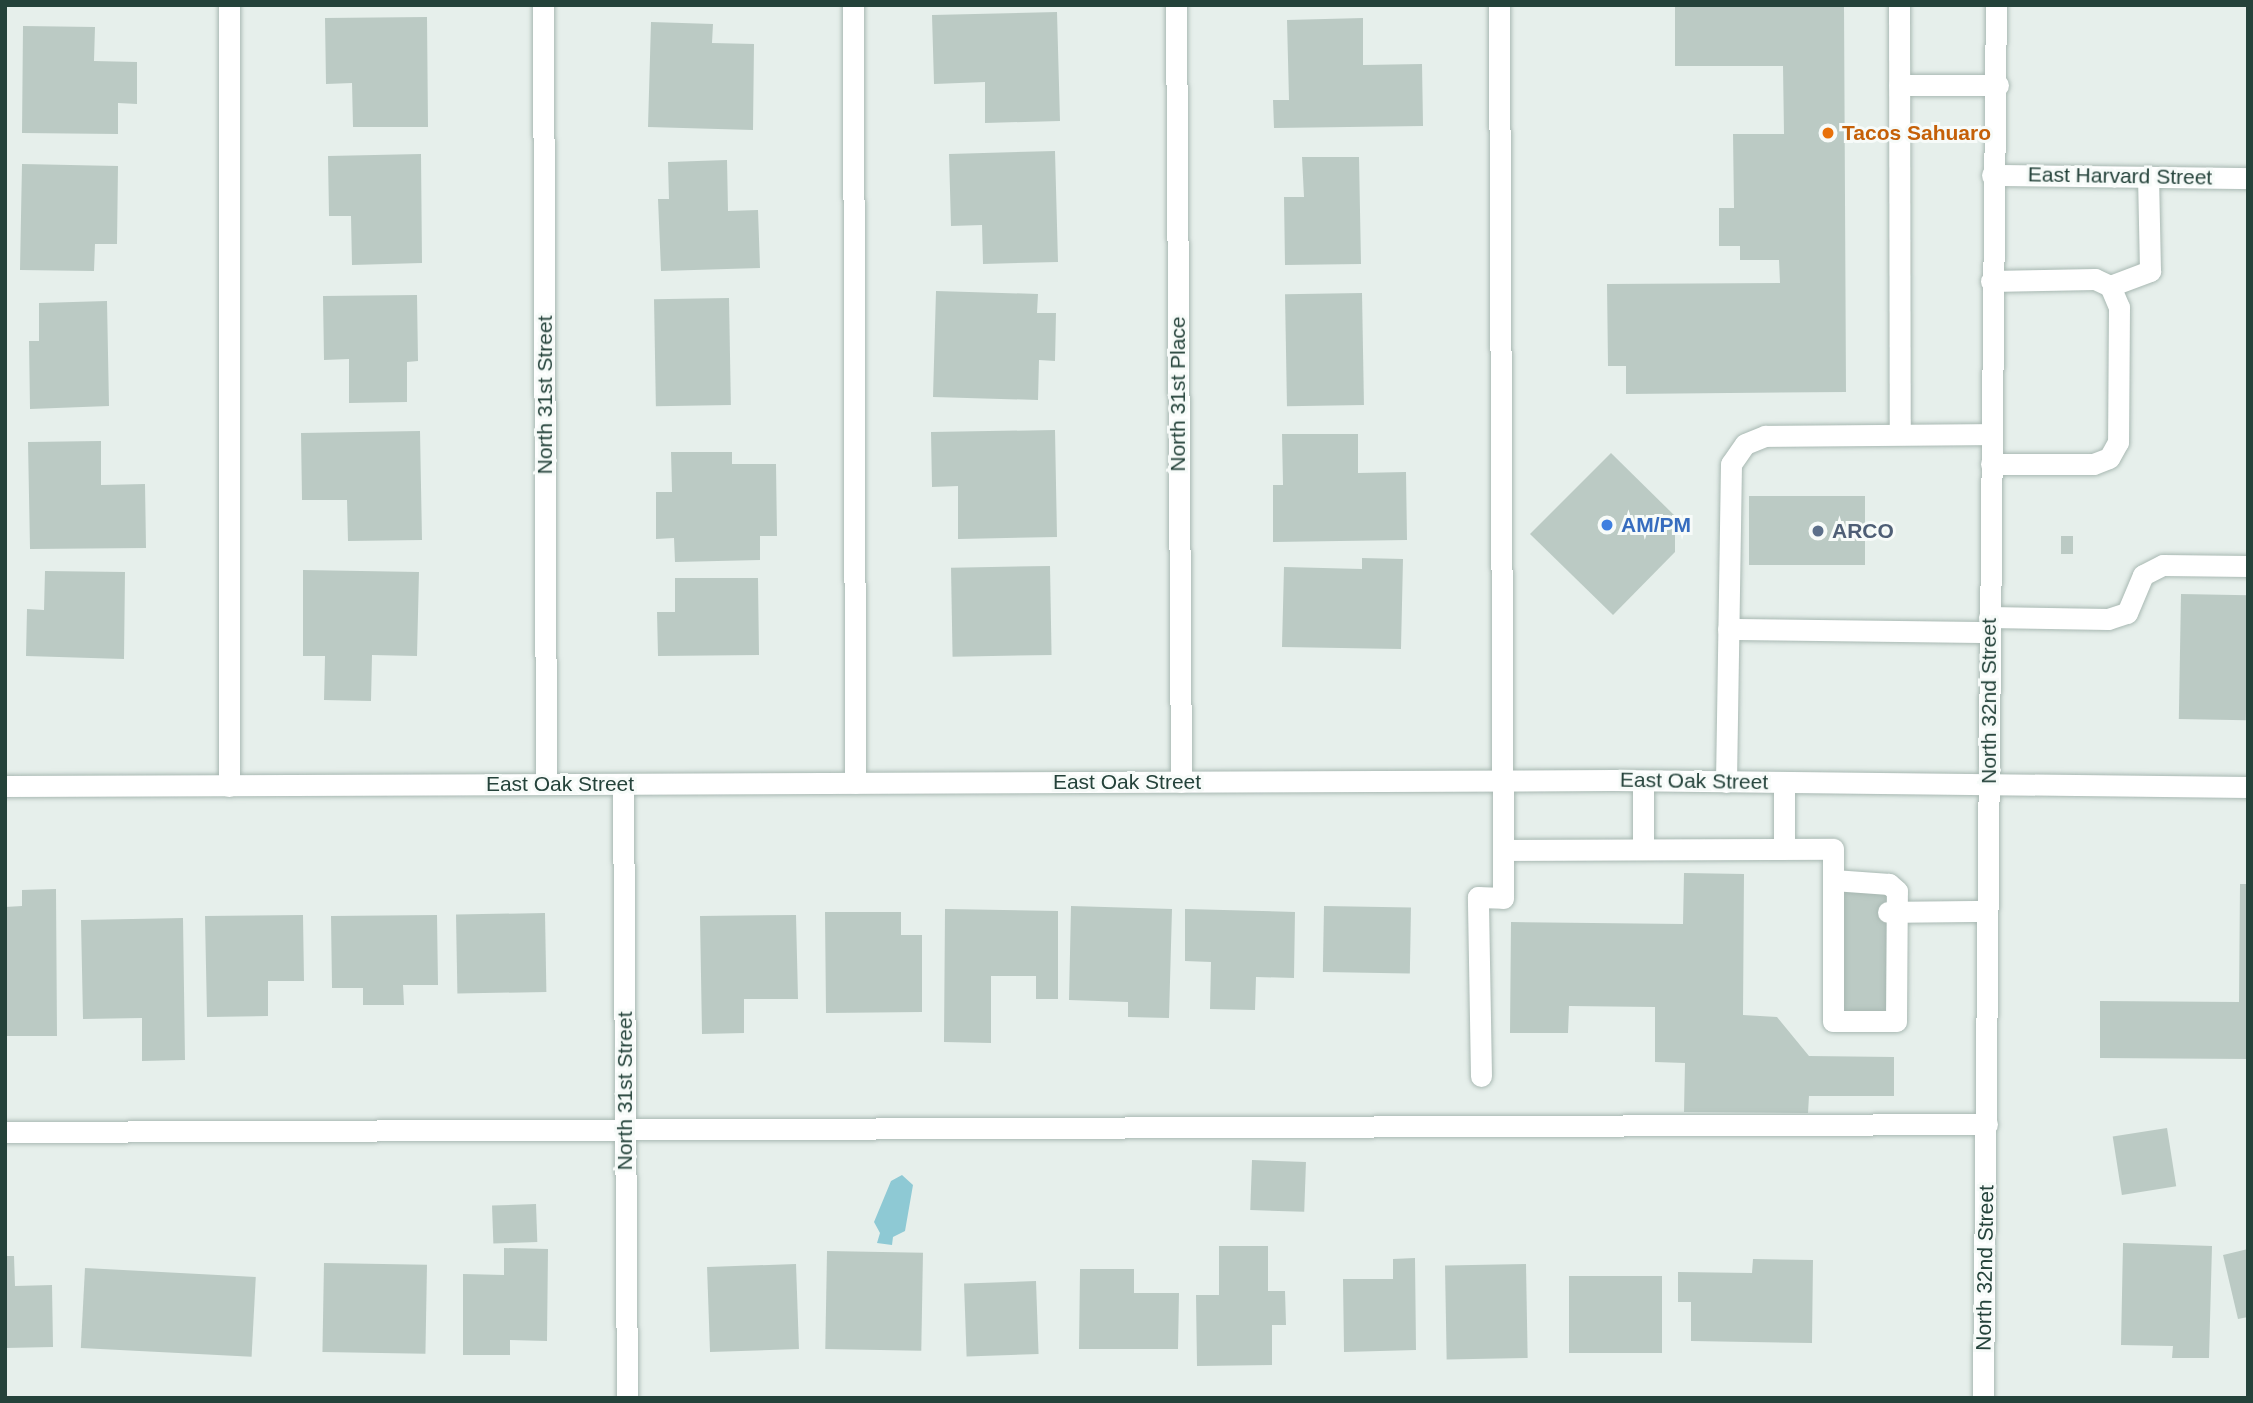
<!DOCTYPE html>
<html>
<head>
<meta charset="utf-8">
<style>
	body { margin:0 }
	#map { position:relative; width:2253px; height:1403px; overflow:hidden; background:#e6efeb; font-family:Helvetica,sans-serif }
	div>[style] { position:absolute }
	.water>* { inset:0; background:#8ec9d4 }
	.building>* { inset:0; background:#bbcac4; transform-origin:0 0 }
	.roads { filter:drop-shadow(0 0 2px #a8b8b2) drop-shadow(0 0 2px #a8b8b2) }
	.service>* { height:21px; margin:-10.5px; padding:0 10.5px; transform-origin:10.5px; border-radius:10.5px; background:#fff }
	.minor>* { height:21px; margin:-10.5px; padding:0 10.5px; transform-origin:10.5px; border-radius:10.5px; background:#fff }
	.tertiary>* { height:21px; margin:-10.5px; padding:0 10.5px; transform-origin:10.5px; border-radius:10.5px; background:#fff }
	.secondary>* { height:21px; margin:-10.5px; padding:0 10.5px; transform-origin:10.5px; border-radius:10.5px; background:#fff }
	.dots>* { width:19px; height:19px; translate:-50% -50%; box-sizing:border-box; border:4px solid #f7fbf9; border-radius:50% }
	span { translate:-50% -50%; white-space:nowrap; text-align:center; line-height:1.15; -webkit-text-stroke:6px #f7fbf9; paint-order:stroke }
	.food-label { font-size:21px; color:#c56008; font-weight:700 }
	.left { translate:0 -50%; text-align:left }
	.street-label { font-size:21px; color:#24423a }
	.shop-label { font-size:21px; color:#366cbe; font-weight:700 }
	.service-label { font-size:21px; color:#4e5e75; font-weight:700 }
	.frame { position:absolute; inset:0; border:7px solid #24423a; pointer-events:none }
</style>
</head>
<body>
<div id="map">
	<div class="water">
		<div style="clip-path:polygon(902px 1175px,913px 1185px,905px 1231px,893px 1237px,892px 1245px,877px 1243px,880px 1233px,874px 1222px,891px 1181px)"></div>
	</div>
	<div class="building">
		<div style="clip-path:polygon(1675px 5px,1844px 5px,1846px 392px,1626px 394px,1626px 366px,1608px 366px,1607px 284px,1780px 283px,1779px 260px,1740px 260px,1740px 246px,1719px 246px,1719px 208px,1734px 208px,1733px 134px,1784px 134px,1783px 66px,1675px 66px)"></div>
		<div style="clip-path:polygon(1057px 12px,1060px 121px,985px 123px,985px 82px,934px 84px,932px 15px)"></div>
		<div style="clip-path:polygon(427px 17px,428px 127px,353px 127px,352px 83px,326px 84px,325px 18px)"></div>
		<div style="clip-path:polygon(1363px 18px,1363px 65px,1422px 64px,1423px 126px,1274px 128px,1273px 100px,1289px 100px,1287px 20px)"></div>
		<div style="clip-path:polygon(651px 22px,713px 24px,712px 43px,754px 44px,753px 130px,648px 127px)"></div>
		<div style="clip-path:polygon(23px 26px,95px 27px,94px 61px,137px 62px,137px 104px,118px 103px,118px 134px,22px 133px)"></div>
		<div style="clip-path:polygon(1055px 151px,1058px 262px,983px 264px,982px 225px,951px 226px,949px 154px)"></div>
		<div style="clip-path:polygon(421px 154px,422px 263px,352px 265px,351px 216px,329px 216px,328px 156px)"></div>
		<div style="clip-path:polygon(1302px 157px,1359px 157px,1361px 264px,1285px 265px,1284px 197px,1304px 197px)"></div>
		<div style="clip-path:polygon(727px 160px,728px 211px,758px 210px,760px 268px,661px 271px,658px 199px,669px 199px,668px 162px)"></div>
		<div style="clip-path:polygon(22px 164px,118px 166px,117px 244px,95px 244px,94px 271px,20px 270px)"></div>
		<div style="clip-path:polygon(936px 291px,1038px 294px,1037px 313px,1056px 313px,1055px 361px,1039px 360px,1038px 400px,933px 397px)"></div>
		<div style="left:1362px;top:293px;width:112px;height:77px;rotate:89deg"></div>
		<div style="clip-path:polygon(417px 295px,418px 361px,407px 362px,407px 402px,349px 403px,349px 359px,324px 360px,323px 296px)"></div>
		<div style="left:729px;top:298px;width:107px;height:75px;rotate:89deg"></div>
		<div style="clip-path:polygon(107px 301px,109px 406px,30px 409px,29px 341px,39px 341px,39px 303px)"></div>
		<div style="clip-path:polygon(1055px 430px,1057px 537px,958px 539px,958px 486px,932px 487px,931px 432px)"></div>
		<div style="clip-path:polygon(420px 431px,422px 540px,348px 541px,347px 500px,302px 500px,301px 433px)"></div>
		<div style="clip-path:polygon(1282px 434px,1358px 434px,1358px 473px,1406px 472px,1407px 540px,1273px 542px,1273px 485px,1283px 485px)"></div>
		<div style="clip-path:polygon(101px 441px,101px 485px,145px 484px,146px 548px,30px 549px,28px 442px)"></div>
		<div style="clip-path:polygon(671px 452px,732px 452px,732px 464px,776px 464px,777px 536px,760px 536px,760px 560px,675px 562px,674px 538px,656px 539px,656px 492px,672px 492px)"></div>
		<div style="clip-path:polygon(1611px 453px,1675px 516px,1675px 552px,1613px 615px,1530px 534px)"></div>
		<div style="left:1749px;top:496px;width:116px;height:69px"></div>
		<div style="left:2061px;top:536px;width:12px;height:18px"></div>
		<div style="clip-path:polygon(1362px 558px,1403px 559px,1401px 649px,1282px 647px,1284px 567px,1362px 569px)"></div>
		<div style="left:1050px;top:566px;width:89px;height:99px;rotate:89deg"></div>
		<div style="clip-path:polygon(303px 570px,419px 572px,417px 656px,372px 655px,371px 701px,324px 700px,325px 656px,303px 656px)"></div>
		<div style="clip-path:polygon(45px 571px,125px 572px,124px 659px,26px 656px,27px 609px,44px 610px)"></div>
		<div style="clip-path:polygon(675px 578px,758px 578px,759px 655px,658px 656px,657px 612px,675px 612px)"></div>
		<div style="left:2181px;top:594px;width:67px;height:125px;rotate:1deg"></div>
		<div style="clip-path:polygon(1684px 873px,1744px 874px,1743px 1015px,1777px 1017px,1809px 1056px,1894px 1057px,1894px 1096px,1809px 1096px,1808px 1113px,1684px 1112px,1685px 1063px,1655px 1062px,1655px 1007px,1569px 1006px,1568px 1033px,1510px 1033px,1511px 922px,1683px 924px)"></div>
		<div style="clip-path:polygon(2240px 884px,2248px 884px,2248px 1059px,2100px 1058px,2100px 1001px,2239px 1002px)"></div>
		<div style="clip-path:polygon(56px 889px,57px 1036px,5px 1036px,5px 907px,22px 906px,22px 890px)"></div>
		<div style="left:1844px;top:889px;width:44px;height:124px"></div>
		<div style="clip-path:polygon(1071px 906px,1172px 909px,1169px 1018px,1128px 1017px,1128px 1002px,1069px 1000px)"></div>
		<div style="left:1324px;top:906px;width:87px;height:66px;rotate:1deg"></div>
		<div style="clip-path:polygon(945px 909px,1058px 911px,1058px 999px,1036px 999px,1036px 976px,991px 976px,991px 1043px,944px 1042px)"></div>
		<div style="clip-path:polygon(1185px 909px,1295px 912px,1294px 978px,1256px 977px,1255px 1010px,1210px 1009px,1211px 962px,1185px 961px)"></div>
		<div style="clip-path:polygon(825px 912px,901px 912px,901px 935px,922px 935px,922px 1012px,826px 1013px)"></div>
		<div style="left:545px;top:913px;width:79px;height:89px;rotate:89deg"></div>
		<div style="clip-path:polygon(303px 915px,304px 981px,268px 981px,268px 1016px,207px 1017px,205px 916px)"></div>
		<div style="clip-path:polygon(437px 915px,438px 985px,403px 985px,404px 1005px,363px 1005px,363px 988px,332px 988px,331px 916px)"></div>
		<div style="clip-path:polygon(796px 915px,798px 999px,744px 999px,744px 1033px,702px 1034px,700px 916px)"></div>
		<div style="clip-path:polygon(183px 918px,185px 1060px,142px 1061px,142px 1018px,83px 1019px,81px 920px)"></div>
		<div style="left:2167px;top:1128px;width:59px;height:55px;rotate:81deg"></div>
		<div style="left:1252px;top:1160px;width:54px;height:50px;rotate:2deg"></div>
		<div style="left:536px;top:1204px;width:38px;height:44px;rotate:88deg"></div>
		<div style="clip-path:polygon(2123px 1243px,2212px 1246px,2209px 1358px,2172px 1358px,2173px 1346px,2121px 1345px)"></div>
		<div style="clip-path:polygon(1219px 1246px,1268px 1246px,1268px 1291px,1285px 1291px,1286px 1325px,1272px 1325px,1272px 1365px,1197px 1366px,1196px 1295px,1219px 1295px)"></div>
		<div style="clip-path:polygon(504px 1248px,548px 1249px,547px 1341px,510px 1340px,510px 1355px,463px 1355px,463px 1274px,504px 1275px)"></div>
		<div style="clip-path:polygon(2248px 1249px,2248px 1317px,2238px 1319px,2223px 1255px)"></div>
		<div style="left:827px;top:1251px;width:96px;height:98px;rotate:1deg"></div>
		<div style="clip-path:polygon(5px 1256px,14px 1256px,15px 1286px,52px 1285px,53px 1347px,5px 1348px)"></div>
		<div style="clip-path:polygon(1415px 1258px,1416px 1350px,1344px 1352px,1343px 1279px,1393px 1279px,1393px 1259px)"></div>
		<div style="clip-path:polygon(1753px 1259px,1813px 1260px,1812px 1343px,1691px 1341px,1691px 1302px,1678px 1302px,1678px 1272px,1752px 1273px)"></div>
		<div style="left:324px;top:1263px;width:103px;height:89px;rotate:1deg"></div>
		<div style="left:796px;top:1264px;width:85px;height:89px;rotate:88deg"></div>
		<div style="left:1526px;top:1264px;width:94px;height:81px;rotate:89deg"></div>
		<div style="left:85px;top:1268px;width:171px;height:80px;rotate:3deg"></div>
		<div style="clip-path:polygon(1080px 1269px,1134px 1269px,1134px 1293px,1179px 1293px,1178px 1349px,1079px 1349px)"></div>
		<div style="left:1569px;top:1276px;width:93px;height:77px"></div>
		<div style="left:1036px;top:1281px;width:73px;height:72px;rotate:88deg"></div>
	</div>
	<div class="roads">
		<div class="service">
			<div style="left:229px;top:5px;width:781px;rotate:90deg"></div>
			<div style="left:853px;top:5px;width:778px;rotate:89.85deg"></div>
			<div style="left:1899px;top:5px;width:426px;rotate:89.9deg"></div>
			<div style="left:1899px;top:85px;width:99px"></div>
			<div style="left:1991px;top:281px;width:104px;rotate:-1.1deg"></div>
			<div style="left:2095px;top:279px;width:17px;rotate:25deg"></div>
			<div style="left:2110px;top:286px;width:23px;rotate:67deg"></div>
			<div style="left:2119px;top:307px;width:135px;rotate:90.4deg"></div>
			<div style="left:2118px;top:442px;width:18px;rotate:119deg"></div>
			<div style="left:2109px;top:458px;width:17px;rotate:159deg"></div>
			<div style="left:2093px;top:464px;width:102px;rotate:180deg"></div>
			<div style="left:2110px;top:286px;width:43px;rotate:-20.6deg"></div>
			<div style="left:2150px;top:271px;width:95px;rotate:-91.2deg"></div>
			<div style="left:1989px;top:617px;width:119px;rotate:1deg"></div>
			<div style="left:2108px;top:619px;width:20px;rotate:-18deg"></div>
			<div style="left:2127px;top:613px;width:41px;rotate:-67.2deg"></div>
			<div style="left:2143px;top:575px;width:22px;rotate:-27deg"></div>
			<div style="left:2163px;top:565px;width:85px;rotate:0.7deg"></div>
			<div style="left:1728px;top:629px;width:261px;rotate:0.7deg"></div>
			<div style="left:1726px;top:782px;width:318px;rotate:-89.1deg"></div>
			<div style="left:1731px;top:464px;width:24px;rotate:-55deg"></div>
			<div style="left:1745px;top:444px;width:22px;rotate:-22deg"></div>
			<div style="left:1765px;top:436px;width:226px;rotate:-0.5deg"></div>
			<div style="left:1784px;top:783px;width:66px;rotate:90deg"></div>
			<div style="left:1643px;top:849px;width:68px;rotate:-90deg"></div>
			<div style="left:1504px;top:850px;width:329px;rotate:-0.2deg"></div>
			<div style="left:1833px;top:849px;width:172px;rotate:90deg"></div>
			<div style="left:1833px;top:1021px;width:63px"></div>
			<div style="left:1896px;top:1021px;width:130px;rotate:-89.6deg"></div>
			<div style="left:1897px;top:891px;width:11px;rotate:-139deg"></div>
			<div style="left:1889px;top:884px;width:56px;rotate:-175.9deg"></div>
			<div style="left:1888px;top:912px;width:99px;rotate:-0.6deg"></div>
			<div style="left:1481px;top:1076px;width:179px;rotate:-91deg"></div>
			<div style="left:1478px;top:897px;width:25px;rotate:2deg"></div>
			<div style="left:1503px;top:898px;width:893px;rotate:-90.26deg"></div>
			<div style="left:5px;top:1132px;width:1982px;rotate:-0.23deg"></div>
		</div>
		<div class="minor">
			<div style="left:543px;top:5px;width:779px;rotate:89.78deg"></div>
			<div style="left:1176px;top:5px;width:777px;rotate:89.63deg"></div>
			<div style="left:1992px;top:175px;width:256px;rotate:0.7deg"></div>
			<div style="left:623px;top:784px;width:614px;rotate:89.63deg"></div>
		</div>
		<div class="tertiary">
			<div style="left:5px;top:786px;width:1609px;rotate:-0.21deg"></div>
			<div style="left:1614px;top:780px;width:634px;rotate:0.63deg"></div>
		</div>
		<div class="secondary">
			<div style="left:1983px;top:1398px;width:1393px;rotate:-89.47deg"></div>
		</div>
	</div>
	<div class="dots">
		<div style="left:1828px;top:133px;background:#e8710a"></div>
		<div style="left:1607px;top:525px;background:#3f7fe0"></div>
		<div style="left:1818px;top:531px;background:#5c6f8a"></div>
	</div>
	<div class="food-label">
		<span class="left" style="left:1842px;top:133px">Tacos Sahuaro</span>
	</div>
	<div class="street-label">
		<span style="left:2120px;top:176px;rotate:1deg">East Harvard Street</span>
		<span style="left:1178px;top:394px;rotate:-90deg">North 31st Place</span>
		<span style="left:545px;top:395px;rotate:-90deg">North 31st Street</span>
		<span style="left:1989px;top:701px;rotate:-90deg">North 32nd Street</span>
		<span style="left:1694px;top:781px;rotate:1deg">East Oak Street</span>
		<span style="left:1127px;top:782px">East Oak Street</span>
		<span style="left:560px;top:784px">East Oak Street</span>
		<span style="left:625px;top:1091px;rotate:-90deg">North 31st Street</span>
		<span style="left:1985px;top:1268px;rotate:-89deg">North 32nd Street</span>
	</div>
	<div class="shop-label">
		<span class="left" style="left:1621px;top:525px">AM/PM</span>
	</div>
	<div class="service-label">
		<span class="left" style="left:1832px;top:531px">ARCO</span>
	</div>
	<div class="frame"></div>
</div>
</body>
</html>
